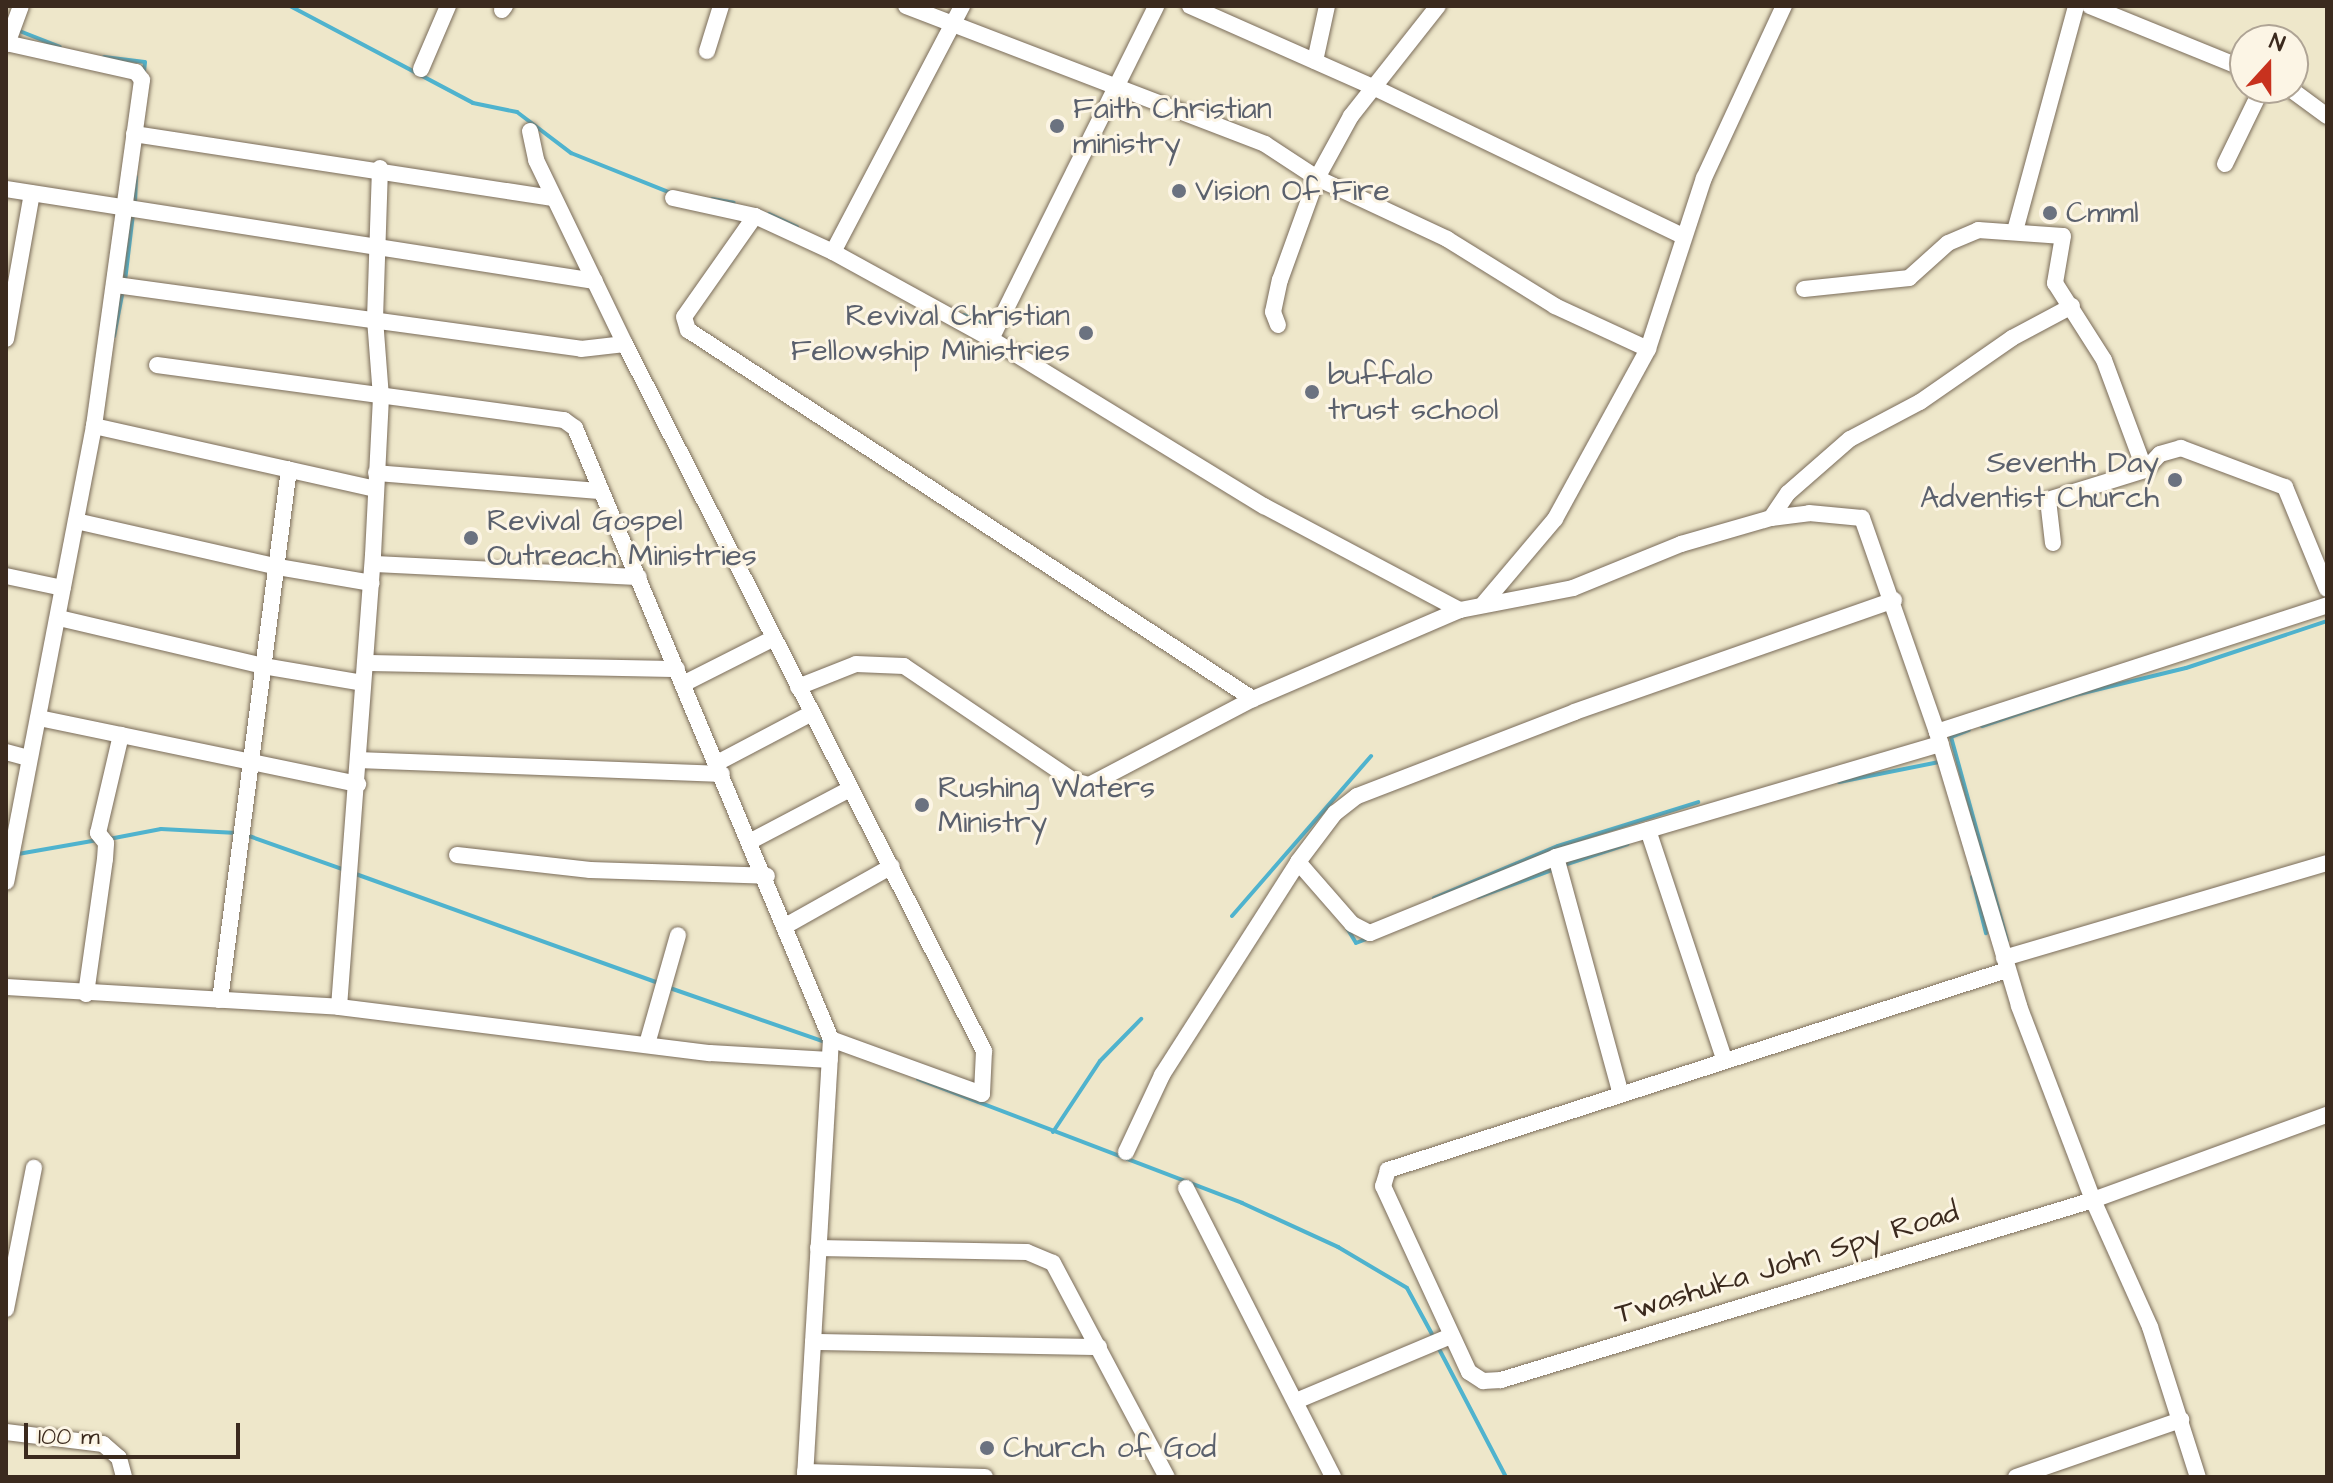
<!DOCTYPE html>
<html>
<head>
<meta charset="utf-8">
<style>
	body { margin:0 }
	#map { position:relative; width:2333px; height:1483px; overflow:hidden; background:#eee7ca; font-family:"Architects Daughter",sans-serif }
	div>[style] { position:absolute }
	.stream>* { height:4px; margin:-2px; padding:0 2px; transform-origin:2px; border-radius:2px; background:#4fb3ce }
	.roads { filter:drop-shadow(0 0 2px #7a6c5a) drop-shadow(0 0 2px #7a6c5a) }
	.minor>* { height:16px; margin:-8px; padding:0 8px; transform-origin:8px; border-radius:8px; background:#fff }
	.dots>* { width:22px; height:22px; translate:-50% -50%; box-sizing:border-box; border:4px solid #fcf5e5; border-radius:50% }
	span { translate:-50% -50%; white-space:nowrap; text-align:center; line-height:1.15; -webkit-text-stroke:6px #fcf5e5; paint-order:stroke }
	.worship-label { font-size:30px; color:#5b616d }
	.left { translate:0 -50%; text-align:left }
	.right { translate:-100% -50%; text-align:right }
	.street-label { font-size:30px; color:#3b2a1e }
	.frame { position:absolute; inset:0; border:8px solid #3b2a1e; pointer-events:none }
	.north { position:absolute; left:2229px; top:24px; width:80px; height:80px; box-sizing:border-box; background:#fcf5e5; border:2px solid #afa495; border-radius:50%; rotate:21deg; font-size:22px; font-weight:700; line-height:32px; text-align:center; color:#3b2a1e }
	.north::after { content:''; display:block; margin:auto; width:28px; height:36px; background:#c8321e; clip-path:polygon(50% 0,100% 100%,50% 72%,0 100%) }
	.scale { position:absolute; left:24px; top:1423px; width:216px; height:36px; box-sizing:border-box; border:4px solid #3b2a1e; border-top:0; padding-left:10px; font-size:24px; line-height:28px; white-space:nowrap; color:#3b2a1e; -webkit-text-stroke:6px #fcf5e5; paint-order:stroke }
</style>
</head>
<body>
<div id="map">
	<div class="stream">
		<div style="left:290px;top:6px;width:207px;rotate:27.9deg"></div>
		<div style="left:473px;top:103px;width:45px;rotate:11.6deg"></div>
		<div style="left:517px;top:112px;width:68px;rotate:37.2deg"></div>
		<div style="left:571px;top:153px;width:108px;rotate:21.8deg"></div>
		<div style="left:17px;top:30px;width:46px;rotate:21.6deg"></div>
		<div style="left:104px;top:57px;width:41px;rotate:7deg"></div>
		<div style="left:145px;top:62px;width:9px;rotate:96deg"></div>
		<div style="left:712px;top:199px;width:22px;rotate:10deg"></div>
		<div style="left:135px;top:204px;width:27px;rotate:-88deg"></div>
		<div style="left:769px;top:214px;width:31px;rotate:25deg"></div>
		<div style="left:125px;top:281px;width:67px;rotate:-83.2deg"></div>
		<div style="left:964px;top:315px;width:32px;rotate:26deg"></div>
		<div style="left:114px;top:336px;width:47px;rotate:-78.9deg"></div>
		<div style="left:1982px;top:726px;width:98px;rotate:-18.4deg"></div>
		<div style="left:2075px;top:695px;width:114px;rotate:-13.7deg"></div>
		<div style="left:2186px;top:668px;width:149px;rotate:-18.4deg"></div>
		<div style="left:1969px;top:730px;width:19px;rotate:159deg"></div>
		<div style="left:1951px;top:737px;width:211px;rotate:74.6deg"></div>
		<div style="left:1839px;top:782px;width:102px;rotate:-11.3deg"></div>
		<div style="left:249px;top:836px;width:99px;rotate:19.5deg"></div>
		<div style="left:109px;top:839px;width:53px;rotate:-10.9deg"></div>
		<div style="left:161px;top:829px;width:76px;rotate:3deg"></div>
		<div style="left:18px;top:854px;width:81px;rotate:-9.9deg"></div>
		<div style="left:1564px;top:865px;width:67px;rotate:-18.2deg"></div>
		<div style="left:353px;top:873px;width:324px;rotate:19.8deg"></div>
		<div style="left:1972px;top:877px;width:58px;rotate:76deg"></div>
		<div style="left:1478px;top:897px;width:82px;rotate:-20deg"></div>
		<div style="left:1434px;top:898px;width:134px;rotate:-22.8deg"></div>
		<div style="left:1558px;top:846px;width:147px;rotate:-17.4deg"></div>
		<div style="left:1232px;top:916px;width:212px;rotate:-49deg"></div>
		<div style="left:1347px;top:928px;width:17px;rotate:59deg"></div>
		<div style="left:1356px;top:943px;width:14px;rotate:-21deg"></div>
		<div style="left:667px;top:987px;width:167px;rotate:19.2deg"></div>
		<div style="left:918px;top:1079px;width:347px;rotate:20.9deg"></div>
		<div style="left:1242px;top:1203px;width:106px;rotate:24.6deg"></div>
		<div style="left:1338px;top:1247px;width:80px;rotate:30.7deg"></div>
		<div style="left:1407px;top:1288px;width:52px;rotate:61.5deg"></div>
		<div style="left:1053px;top:1132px;width:85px;rotate:-56.5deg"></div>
		<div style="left:1100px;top:1061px;width:59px;rotate:-45.7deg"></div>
		<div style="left:1438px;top:1347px;width:147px;rotate:62.4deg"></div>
	</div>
	<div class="roads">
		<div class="minor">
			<div style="left:906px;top:6px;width:385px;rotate:21deg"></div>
			<div style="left:1265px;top:144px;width:62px;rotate:33.2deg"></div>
			<div style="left:1317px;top:178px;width:144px;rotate:25.1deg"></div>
			<div style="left:1447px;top:239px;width:127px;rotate:31.8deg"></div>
			<div style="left:1555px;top:306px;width:102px;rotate:24.8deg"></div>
			<div style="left:1190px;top:6px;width:200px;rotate:23.9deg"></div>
			<div style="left:1373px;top:87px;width:342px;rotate:25.7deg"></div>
			<div style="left:2090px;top:6px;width:167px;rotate:22.1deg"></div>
			<div style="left:502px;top:10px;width:5px;rotate:-53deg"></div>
			<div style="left:6px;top:43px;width:133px;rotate:12.6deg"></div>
			<div style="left:136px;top:72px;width:10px;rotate:53deg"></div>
			<div style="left:142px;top:80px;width:349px;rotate:97.9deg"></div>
			<div style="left:94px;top:426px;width:464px;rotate:100.9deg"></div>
			<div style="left:7px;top:44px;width:40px;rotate:-69.8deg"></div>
			<div style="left:707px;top:51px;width:47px;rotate:-72.7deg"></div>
			<div style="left:1315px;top:61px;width:56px;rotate:-77.7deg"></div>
			<div style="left:421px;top:69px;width:69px;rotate:-66.8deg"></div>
			<div style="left:2289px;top:88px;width:47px;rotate:36.4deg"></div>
			<div style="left:530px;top:131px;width:30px;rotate:78deg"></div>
			<div style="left:536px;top:160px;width:204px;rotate:64.2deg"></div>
			<div style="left:625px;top:344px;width:793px;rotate:63.08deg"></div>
			<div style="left:984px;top:1051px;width:43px;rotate:92.7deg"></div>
			<div style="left:982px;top:1094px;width:161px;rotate:-160deg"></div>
			<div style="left:134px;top:134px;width:424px;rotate:8.7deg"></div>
			<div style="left:2225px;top:164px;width:85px;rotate:-64deg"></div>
			<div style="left:6px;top:189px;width:596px;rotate:8.88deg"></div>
			<div style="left:673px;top:198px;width:84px;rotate:12.4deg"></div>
			<div style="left:755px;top:216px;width:86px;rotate:24.8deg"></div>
			<div style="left:833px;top:252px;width:180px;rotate:28.8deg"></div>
			<div style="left:991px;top:339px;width:320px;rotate:31.5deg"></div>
			<div style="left:1264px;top:506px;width:222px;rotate:28deg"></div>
			<div style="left:1460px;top:610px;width:115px;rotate:-11deg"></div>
			<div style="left:1573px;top:588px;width:117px;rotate:-22.2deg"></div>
			<div style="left:1681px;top:544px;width:94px;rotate:-16.1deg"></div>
			<div style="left:1771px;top:518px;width:38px;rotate:-7deg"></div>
			<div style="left:1809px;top:513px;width:53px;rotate:5.4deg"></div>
			<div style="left:1862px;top:518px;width:227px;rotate:70.7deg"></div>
			<div style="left:1937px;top:732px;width:286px;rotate:73.3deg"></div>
			<div style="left:2019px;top:1006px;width:208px;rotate:69.1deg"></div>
			<div style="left:2093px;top:1200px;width:139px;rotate:65.8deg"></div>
			<div style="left:2150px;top:1327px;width:157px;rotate:72.3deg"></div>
			<div style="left:755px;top:216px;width:123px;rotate:125.1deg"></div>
			<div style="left:684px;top:317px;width:14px;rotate:73deg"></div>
			<div style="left:688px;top:330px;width:675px;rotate:33.15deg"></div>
			<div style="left:2015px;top:231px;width:233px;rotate:-74.8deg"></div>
			<div style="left:833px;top:252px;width:278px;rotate:-62.3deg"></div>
			<div style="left:116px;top:285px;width:469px;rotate:7.8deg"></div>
			<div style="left:581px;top:349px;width:44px;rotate:-6.5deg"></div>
			<div style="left:1804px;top:289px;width:106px;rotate:-6deg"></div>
			<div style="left:1909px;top:278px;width:52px;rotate:-41.9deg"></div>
			<div style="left:1948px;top:243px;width:33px;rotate:-23deg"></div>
			<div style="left:1978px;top:230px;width:85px;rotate:4deg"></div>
			<div style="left:2063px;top:236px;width:48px;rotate:99.7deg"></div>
			<div style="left:2055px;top:283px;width:91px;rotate:57.5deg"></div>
			<div style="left:2104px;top:360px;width:117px;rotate:69.6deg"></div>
			<div style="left:1278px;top:325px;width:14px;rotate:-111deg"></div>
			<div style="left:1273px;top:312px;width:33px;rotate:-78deg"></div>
			<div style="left:1280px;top:280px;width:109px;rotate:-70.1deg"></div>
			<div style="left:1317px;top:178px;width:71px;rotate:-61.3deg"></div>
			<div style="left:1351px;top:116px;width:140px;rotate:-51.7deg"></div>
			<div style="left:6px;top:339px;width:148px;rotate:-79.9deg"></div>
			<div style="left:991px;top:339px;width:372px;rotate:-63.6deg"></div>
			<div style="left:157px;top:365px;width:411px;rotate:7.7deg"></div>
			<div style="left:564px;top:420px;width:14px;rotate:36deg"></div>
			<div style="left:575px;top:428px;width:662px;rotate:67.27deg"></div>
			<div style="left:831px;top:1039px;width:439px;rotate:93.4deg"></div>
			<div style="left:94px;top:426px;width:288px;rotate:12.6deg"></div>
			<div style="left:376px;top:473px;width:225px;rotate:4.6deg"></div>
			<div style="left:1771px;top:518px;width:30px;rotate:-56deg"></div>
			<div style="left:1788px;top:493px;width:82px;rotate:-41.1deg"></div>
			<div style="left:1850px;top:439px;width:79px;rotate:-27.9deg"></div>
			<div style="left:1920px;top:402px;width:112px;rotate:-34.8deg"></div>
			<div style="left:2012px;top:338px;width:68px;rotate:-28.1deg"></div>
			<div style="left:76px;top:521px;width:207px;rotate:12.8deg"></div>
			<div style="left:278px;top:567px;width:95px;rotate:9.7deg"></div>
			<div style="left:2053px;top:543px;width:43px;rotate:-96.6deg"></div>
			<div style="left:2048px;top:500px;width:102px;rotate:-17.2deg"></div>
			<div style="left:2145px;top:470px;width:22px;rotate:-47deg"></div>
			<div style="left:2160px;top:454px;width:22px;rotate:-16deg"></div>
			<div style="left:2181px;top:448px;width:111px;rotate:20.6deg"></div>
			<div style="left:2285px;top:487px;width:110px;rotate:67.6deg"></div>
			<div style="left:373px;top:564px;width:266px;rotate:2.8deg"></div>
			<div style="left:6px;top:576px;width:58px;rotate:11.9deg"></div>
			<div style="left:1894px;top:600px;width:338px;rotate:160.7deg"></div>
			<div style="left:1575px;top:712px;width:234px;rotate:158.9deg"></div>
			<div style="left:1357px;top:796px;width:28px;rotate:142deg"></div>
			<div style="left:1335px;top:813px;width:61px;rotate:127.1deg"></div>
			<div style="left:1298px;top:862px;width:82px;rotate:48.9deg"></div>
			<div style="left:1352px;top:924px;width:20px;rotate:27deg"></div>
			<div style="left:1370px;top:933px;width:201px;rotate:-22.2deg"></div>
			<div style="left:1556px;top:857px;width:401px;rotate:-16.4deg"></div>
			<div style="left:1484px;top:603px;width:110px;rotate:-49.8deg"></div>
			<div style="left:1555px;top:519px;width:194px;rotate:-61.3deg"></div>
			<div style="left:1648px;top:349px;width:180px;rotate:-71.9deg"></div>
			<div style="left:1704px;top:178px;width:190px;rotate:-65.1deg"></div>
			<div style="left:59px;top:618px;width:210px;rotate:13.2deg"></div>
			<div style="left:263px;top:666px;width:101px;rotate:9.6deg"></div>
			<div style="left:365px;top:663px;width:312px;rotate:1.1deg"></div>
			<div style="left:683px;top:684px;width:102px;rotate:-26.8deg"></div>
			<div style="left:798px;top:687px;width:62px;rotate:-21.6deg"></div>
			<div style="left:856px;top:664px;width:48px;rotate:2.4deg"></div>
			<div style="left:904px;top:666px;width:205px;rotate:34.1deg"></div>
			<div style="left:1074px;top:781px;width:16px;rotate:15deg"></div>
			<div style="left:1089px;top:785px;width:185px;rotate:-27.7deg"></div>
			<div style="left:1253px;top:699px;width:225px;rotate:-23.3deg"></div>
			<div style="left:39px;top:718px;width:326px;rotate:11.7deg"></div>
			<div style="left:1937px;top:732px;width:410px;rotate:-18deg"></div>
			<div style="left:6px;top:752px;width:24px;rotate:15deg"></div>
			<div style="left:359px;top:760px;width:363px;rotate:2.2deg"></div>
			<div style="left:717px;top:763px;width:107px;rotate:-27.8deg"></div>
			<div style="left:1648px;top:830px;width:241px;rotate:71.6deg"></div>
			<div style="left:751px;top:841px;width:112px;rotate:-27.7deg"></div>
			<div style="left:457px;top:855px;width:134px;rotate:6.4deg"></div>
			<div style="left:590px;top:870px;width:177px;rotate:1.9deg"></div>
			<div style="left:1556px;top:857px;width:246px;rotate:74.7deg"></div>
			<div style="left:787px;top:925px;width:120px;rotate:-29.3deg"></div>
			<div style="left:2004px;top:958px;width:337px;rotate:-16.4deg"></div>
			<div style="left:2007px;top:970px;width:651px;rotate:162.09deg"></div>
			<div style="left:1388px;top:1170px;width:17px;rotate:107deg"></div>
			<div style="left:1383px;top:1186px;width:205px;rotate:65.2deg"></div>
			<div style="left:1469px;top:1372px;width:17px;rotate:33deg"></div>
			<div style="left:1483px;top:1381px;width:18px;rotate:-3deg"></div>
			<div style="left:1501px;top:1380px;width:619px;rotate:-16.91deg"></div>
			<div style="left:2093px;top:1200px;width:249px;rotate:-20deg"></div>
			<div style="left:6px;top:987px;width:334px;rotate:3.4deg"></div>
			<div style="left:339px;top:1007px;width:374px;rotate:7.1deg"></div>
			<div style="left:710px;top:1053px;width:120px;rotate:3.3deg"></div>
			<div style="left:86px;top:994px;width:136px;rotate:-82deg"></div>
			<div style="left:105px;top:859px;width:16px;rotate:-86deg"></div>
			<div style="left:106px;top:843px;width:13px;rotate:-129deg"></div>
			<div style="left:98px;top:833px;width:101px;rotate:-76.8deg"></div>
			<div style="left:220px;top:1000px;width:535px;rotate:-82.6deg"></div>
			<div style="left:339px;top:1007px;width:453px;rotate:-85.7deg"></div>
			<div style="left:373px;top:555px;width:158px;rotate:-87.1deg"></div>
			<div style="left:381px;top:397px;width:78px;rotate:-94.4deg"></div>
			<div style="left:375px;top:319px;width:151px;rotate:-88.1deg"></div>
			<div style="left:647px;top:1044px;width:113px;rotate:-74.1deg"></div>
			<div style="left:1126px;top:1152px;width:85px;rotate:-64.9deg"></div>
			<div style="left:1162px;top:1075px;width:253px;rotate:-57.4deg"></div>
			<div style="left:1186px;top:1188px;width:324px;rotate:63deg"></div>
			<div style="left:818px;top:1248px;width:209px;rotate:1.1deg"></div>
			<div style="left:1027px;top:1252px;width:28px;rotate:23deg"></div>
			<div style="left:1053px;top:1263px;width:242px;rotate:62deg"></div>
			<div style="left:6px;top:1309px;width:144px;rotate:-78.8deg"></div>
			<div style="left:813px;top:1342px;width:286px;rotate:1deg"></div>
			<div style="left:1296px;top:1401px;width:168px;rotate:-22.8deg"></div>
			<div style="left:6px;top:1432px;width:98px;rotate:7.1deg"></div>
			<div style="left:103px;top:1444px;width:21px;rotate:41deg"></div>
			<div style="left:119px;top:1458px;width:20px;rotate:75deg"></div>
			<div style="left:805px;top:1472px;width:180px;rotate:1.6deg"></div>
			<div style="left:2016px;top:1477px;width:175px;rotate:-19.1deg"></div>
		</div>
	</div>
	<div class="dots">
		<div style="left:1057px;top:126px;background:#6b7280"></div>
		<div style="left:1179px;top:191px;background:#6b7280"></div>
		<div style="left:2050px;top:213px;background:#6b7280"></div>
		<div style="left:1086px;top:333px;background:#6b7280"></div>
		<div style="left:1312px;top:392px;background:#6b7280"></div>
		<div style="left:2175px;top:480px;background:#6b7280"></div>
		<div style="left:471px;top:538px;background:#6b7280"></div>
		<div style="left:922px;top:805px;background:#6b7280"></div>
		<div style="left:987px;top:1448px;background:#6b7280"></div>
	</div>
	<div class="worship-label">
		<span class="left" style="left:1073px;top:126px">Faith Christian<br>ministry</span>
		<span class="left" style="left:1195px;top:191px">Vision Of Fire</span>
		<span class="left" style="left:2066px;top:213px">Cmml</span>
		<span class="right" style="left:1070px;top:333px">Revival Christian<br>Fellowship Ministries</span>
		<span class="left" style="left:1328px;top:392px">buffalo<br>trust school</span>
		<span class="right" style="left:2159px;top:480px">Seventh Day<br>Adventist Church</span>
		<span class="left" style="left:487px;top:538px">Revival Gospel<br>Outreach Ministries</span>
		<span class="left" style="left:938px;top:805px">Rushing Waters<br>Ministry</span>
		<span class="left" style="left:1003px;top:1448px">Church of God</span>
	</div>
	<div class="street-label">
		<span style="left:1787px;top:1263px;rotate:-17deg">Twashuka John Spy Road</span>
	</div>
	<div class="frame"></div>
	<div class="north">N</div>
	<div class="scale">100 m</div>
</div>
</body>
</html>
